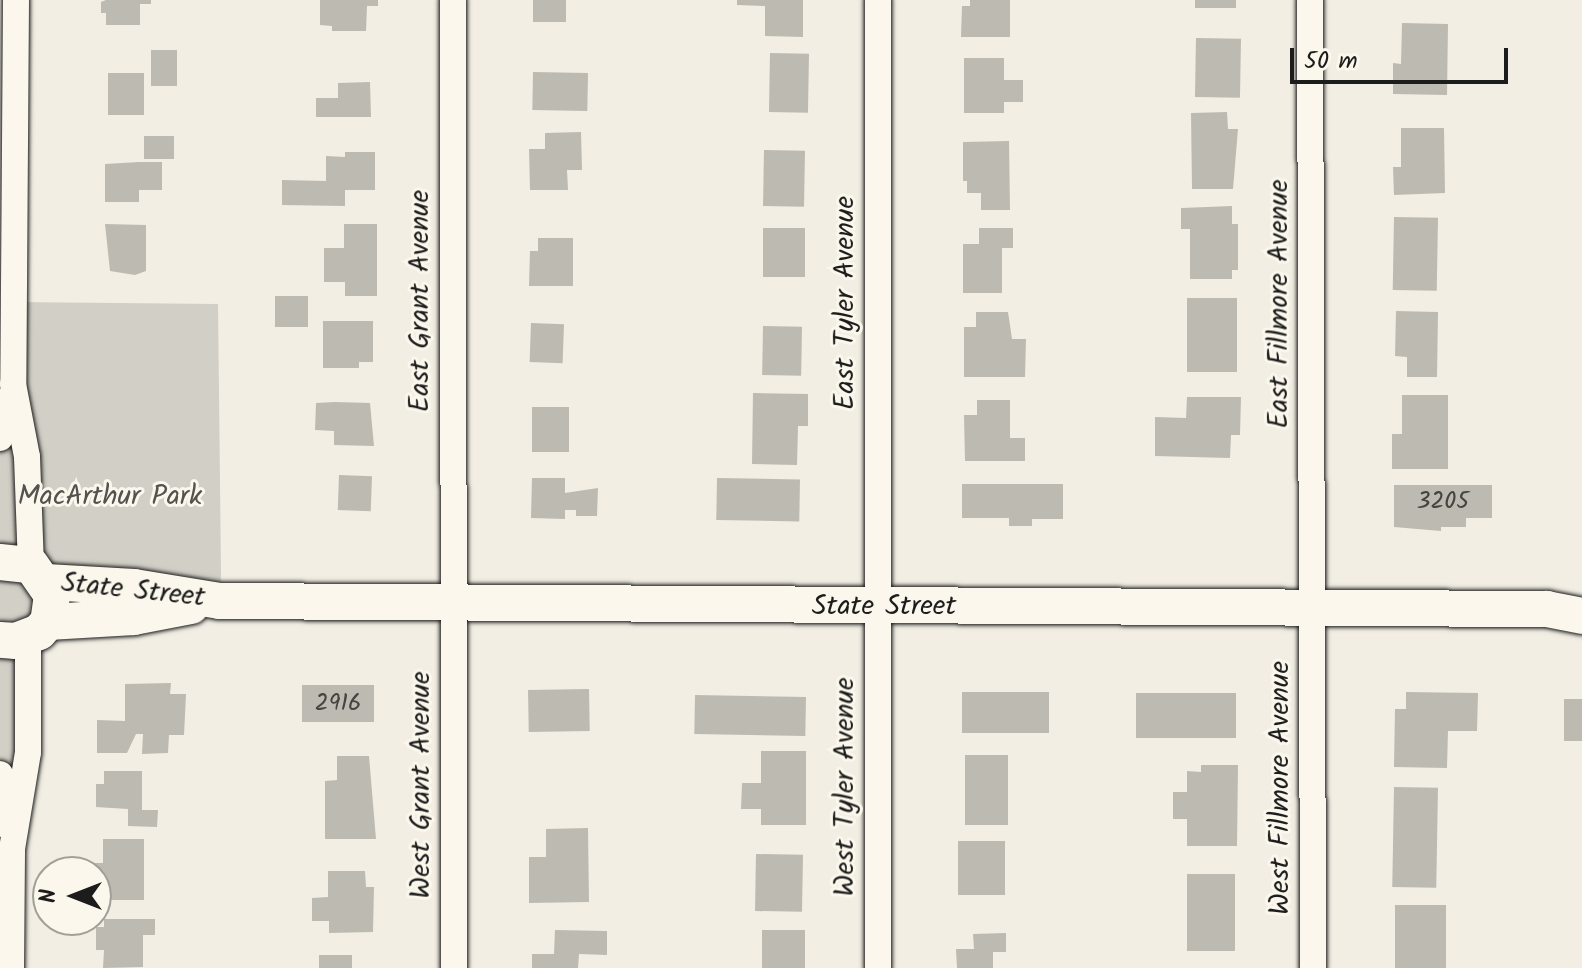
<!DOCTYPE html>
<html>
<head>
<meta charset="utf-8">
<style>
	body { margin:0 }
	#map { position:relative; width:1582px; height:968px; overflow:hidden; background:#f2eee4; font-family:Kalam,sans-serif }
	div>[style] { position:absolute }
	.green>* { inset:0; background:#d2cfc6 }
	.building>* { inset:0; background:#bdbab1; transform-origin:0 0 }
	.roads { filter:drop-shadow(0 0 2px #1c1c1c) drop-shadow(0 0 2px #1c1c1c) }
	.minor>* { height:26px; margin:-13px; padding:0 13px; transform-origin:13px; border-radius:13px; background:#fbf7ec }
	.secondary>* { height:36px; margin:-18px; padding:0 18px; transform-origin:18px; border-radius:18px; background:#fbf7ec }
	span { translate:-50% -50%; white-space:nowrap; text-align:center; line-height:1.15; -webkit-text-stroke:6px #fbf7ec; paint-order:stroke }
	.number-label { font-size:24px; color:#444441 }
	.number-label span { -webkit-text-stroke-width:0 }
	.street-label { font-size:28px; color:#1c1c1c }
	.park-label { font-size:28px; color:#53524f }
	.north { position:absolute; left:32px; top:856px; width:80px; height:80px; box-sizing:border-box; background:#fbf7ec; border:2px solid #a29f99; border-radius:50%; rotate:270deg; font-size:22px; font-weight:700; line-height:32px; text-align:center; color:#1c1c1c }
	.north::after { content:''; display:block; margin:auto; width:28px; height:36px; background:#1c1c1c; clip-path:polygon(50% 0,100% 100%,50% 72%,0 100%) }
	.scale { position:absolute; left:1290px; top:48px; width:218px; height:36px; box-sizing:border-box; border:4px solid #1c1c1c; border-top:0; padding-left:10px; font-size:24px; line-height:28px; white-space:nowrap; color:#1c1c1c; -webkit-text-stroke:6px #fbf7ec; paint-order:stroke }
</style>
</head>
<body>
<div id="map">
	<div class="green">
		<div style="clip-path:polygon(13px 302px,218px 304px,221px 572px,220px 601px,39px 632px,0 900px,0 438px)"></div>
	</div>
	<div class="building">
		<div style="clip-path:polygon(106px 0,151px 0,151px 4px,140px 4px,140px 25px,106px 25px,106px 13px,101px 13px,101px 2px)"></div>
		<div style="clip-path:polygon(320px 0,378px 0,378px 6px,367px 6px,366px 31px,332px 31px,332px 26px,320px 25px)"></div>
		<div style="left:533px;top:0;width:33px;height:22px"></div>
		<div style="clip-path:polygon(737px 0,803px 0,803px 37px,765px 36px,765px 6px,737px 5px)"></div>
		<div style="clip-path:polygon(970px 0,1010px 0,1010px 37px,961px 37px,962px 6px,970px 6px)"></div>
		<div style="left:1195px;top:0;width:41px;height:8px"></div>
		<div style="clip-path:polygon(1402px 23px,1448px 24px,1447px 95px,1393px 94px,1393px 63px,1401px 64px)"></div>
		<div style="left:1196px;top:38px;width:45px;height:59px;rotate:1deg"></div>
		<div style="left:151px;top:50px;width:26px;height:36px"></div>
		<div style="left:770px;top:53px;width:39px;height:59px;rotate:1deg"></div>
		<div style="clip-path:polygon(964px 58px,1004px 58px,1004px 80px,1023px 80px,1023px 102px,1004px 102px,1004px 113px,964px 113px)"></div>
		<div style="left:533px;top:72px;width:55px;height:38px;rotate:1deg"></div>
		<div style="left:108px;top:73px;width:36px;height:42px"></div>
		<div style="clip-path:polygon(370px 82px,371px 117px,316px 117px,316px 98px,338px 98px,338px 83px)"></div>
		<div style="clip-path:polygon(1227px 112px,1228px 129px,1238px 129px,1233px 189px,1192px 189px,1191px 113px)"></div>
		<div style="clip-path:polygon(1401px 128px,1444px 128px,1445px 193px,1394px 195px,1393px 167px,1401px 167px)"></div>
		<div style="clip-path:polygon(581px 132px,582px 170px,567px 170px,568px 190px,530px 190px,529px 149px,545px 149px,545px 133px)"></div>
		<div style="left:144px;top:136px;width:30px;height:23px"></div>
		<div style="clip-path:polygon(1009px 141px,1010px 210px,981px 210px,981px 193px,967px 193px,967px 181px,963px 181px,963px 142px)"></div>
		<div style="left:764px;top:150px;width:41px;height:56px;rotate:1deg"></div>
		<div style="clip-path:polygon(345px 152px,375px 152px,375px 190px,345px 190px,345px 206px,282px 205px,282px 180px,326px 181px,326px 156px,345px 157px)"></div>
		<div style="clip-path:polygon(139px 162px,162px 162px,162px 190px,139px 190px,139px 202px,105px 202px,105px 164px)"></div>
		<div style="clip-path:polygon(1232px 206px,1232px 224px,1238px 224px,1238px 270px,1232px 270px,1232px 279px,1190px 279px,1190px 229px,1181px 229px,1181px 208px)"></div>
		<div style="left:1394px;top:217px;width:44px;height:73px;rotate:1deg"></div>
		<div style="clip-path:polygon(105px 224px,146px 225px,146px 271px,135px 275px,110px 271px)"></div>
		<div style="clip-path:polygon(344px 224px,377px 224px,377px 296px,345px 296px,345px 282px,324px 282px,324px 248px,344px 248px)"></div>
		<div style="left:763px;top:228px;width:42px;height:49px"></div>
		<div style="clip-path:polygon(979px 228px,1013px 228px,1013px 248px,1002px 248px,1002px 293px,963px 293px,963px 244px,979px 244px)"></div>
		<div style="clip-path:polygon(538px 238px,573px 238px,573px 286px,529px 286px,530px 251px,538px 251px)"></div>
		<div style="left:275px;top:296px;width:33px;height:31px"></div>
		<div style="left:1187px;top:298px;width:50px;height:74px"></div>
		<div style="clip-path:polygon(1396px 311px,1438px 312px,1437px 377px,1407px 377px,1407px 357px,1395px 356px)"></div>
		<div style="clip-path:polygon(976px 312px,1008px 312px,1012px 339px,1026px 339px,1025px 377px,964px 377px,964px 327px,976px 327px)"></div>
		<div style="clip-path:polygon(323px 321px,373px 321px,373px 362px,359px 362px,359px 368px,323px 368px)"></div>
		<div style="left:531px;top:323px;width:33px;height:39px;rotate:2deg"></div>
		<div style="left:763px;top:326px;width:39px;height:49px;rotate:1deg"></div>
		<div style="clip-path:polygon(753px 393px,808px 394px,808px 426px,798px 426px,797px 465px,752px 464px)"></div>
		<div style="clip-path:polygon(1402px 395px,1448px 395px,1448px 469px,1392px 469px,1392px 434px,1402px 434px)"></div>
		<div style="clip-path:polygon(1187px 397px,1241px 397px,1240px 435px,1231px 435px,1230px 458px,1155px 456px,1155px 417px,1186px 418px)"></div>
		<div style="clip-path:polygon(977px 400px,1010px 400px,1010px 438px,1025px 438px,1025px 461px,965px 461px,964px 415px,977px 415px)"></div>
		<div style="clip-path:polygon(335px 402px,370px 403px,374px 446px,334px 445px,334px 431px,315px 430px,316px 403px)"></div>
		<div style="left:532px;top:407px;width:37px;height:45px"></div>
		<div style="left:339px;top:475px;width:33px;height:35px;rotate:2deg"></div>
		<div style="clip-path:polygon(532px 478px,565px 478px,565px 493px,598px 488px,597px 516px,576px 516px,576px 510px,565px 510px,565px 519px,531px 518px)"></div>
		<div style="left:717px;top:478px;width:83px;height:42px;rotate:1deg"></div>
		<div style="clip-path:polygon(962px 484px,1063px 484px,1063px 519px,1032px 519px,1032px 526px,1009px 526px,1009px 518px,962px 518px)"></div>
		<div style="clip-path:polygon(1394px 485px,1492px 485px,1492px 518px,1466px 518px,1466px 527px,1441px 527px,1441px 531px,1394px 527px)"></div>
		<div style="clip-path:polygon(171px 683px,170px 694px,186px 694px,184px 735px,169px 735px,168px 753px,142px 754px,143px 734px,136px 734px,127px 753px,97px 753px,97px 720px,125px 721px,125px 684px)"></div>
		<div style="left:302px;top:685px;width:72px;height:37px"></div>
		<div style="left:589px;top:689px;width:42px;height:61px;rotate:89deg"></div>
		<div style="left:962px;top:692px;width:87px;height:41px"></div>
		<div style="clip-path:polygon(1406px 692px,1478px 693px,1477px 731px,1448px 731px,1447px 768px,1394px 767px,1395px 709px,1406px 709px)"></div>
		<div style="left:1136px;top:693px;width:100px;height:45px"></div>
		<div style="left:695px;top:695px;width:111px;height:39px;rotate:1deg"></div>
		<div style="left:1564px;top:699px;width:18px;height:42px"></div>
		<div style="clip-path:polygon(761px 751px,806px 751px,806px 825px,761px 825px,761px 809px,741px 809px,742px 783px,761px 783px)"></div>
		<div style="left:965px;top:755px;width:43px;height:70px"></div>
		<div style="clip-path:polygon(337px 756px,369px 756px,376px 839px,325px 839px,325px 781px,337px 780px)"></div>
		<div style="clip-path:polygon(1201px 765px,1238px 765px,1237px 846px,1187px 846px,1187px 819px,1173px 819px,1173px 792px,1187px 792px,1187px 771px,1201px 772px)"></div>
		<div style="clip-path:polygon(104px 771px,142px 771px,142px 810px,158px 810px,157px 827px,128px 826px,128px 809px,96px 807px,96px 784px,104px 784px)"></div>
		<div style="left:1394px;top:787px;width:44px;height:100px;rotate:1deg"></div>
		<div style="clip-path:polygon(588px 828px,589px 902px,529px 903px,529px 857px,546px 857px,546px 829px)"></div>
		<div style="clip-path:polygon(103px 839px,144px 839px,144px 900px,96px 900px,95px 863px,103px 863px)"></div>
		<div style="left:958px;top:841px;width:47px;height:54px"></div>
		<div style="left:756px;top:854px;width:47px;height:57px;rotate:1deg"></div>
		<div style="clip-path:polygon(328px 871px,365px 871px,366px 887px,374px 887px,373px 932px,329px 933px,329px 921px,312px 921px,312px 898px,328px 897px)"></div>
		<div style="left:1187px;top:874px;width:48px;height:77px"></div>
		<div style="left:1395px;top:905px;width:51px;height:63px"></div>
		<div style="clip-path:polygon(104px 919px,155px 919px,155px 935px,143px 935px,143px 967px,103px 968px,104px 950px,96px 950px,96px 927px,104px 927px)"></div>
		<div style="clip-path:polygon(555px 930px,607px 931px,607px 955px,579px 954px,578px 968px,532px 968px,532px 954px,554px 954px)"></div>
		<div style="left:762px;top:930px;width:43px;height:38px"></div>
		<div style="clip-path:polygon(1006px 933px,1006px 952px,993px 952px,993px 968px,957px 968px,956px 949px,974px 949px,973px 934px)"></div>
		<div style="left:319px;top:955px;width:33px;height:13px"></div>
	</div>
	<div class="roads">
		<div class="minor">
			<div style="left:16px;top:0;width:384px;rotate:90.4deg"></div>
			<div style="left:13px;top:384px;width:74px;rotate:79.1deg"></div>
			<div style="left:27px;top:457px;width:108px;rotate:87.9deg"></div>
			<div style="left:453px;top:0;width:968px;rotate:89.94deg"></div>
			<div style="left:1310px;top:0;width:968px;rotate:89.82deg"></div>
			<div style="left:0;top:438px;width:43px;rotate:-75.3deg"></div>
			<div style="left:0;top:774px;width:53px;rotate:81.3deg"></div>
			<div style="left:11px;top:968px;width:119px;rotate:-89.5deg"></div>
			<div style="left:12px;top:849px;width:98px;rotate:-80.6deg"></div>
			<div style="left:28px;top:752px;width:114px;rotate:-90deg"></div>
			<div style="left:878px;top:968px;width:968px;rotate:-90deg"></div>
		</div>
		<div class="secondary">
			<div style="left:0;top:562px;width:31px;rotate:6deg"></div>
			<div style="left:31px;top:565px;width:37px;rotate:55deg"></div>
			<div style="left:52px;top:595px;width:27px;rotate:98deg"></div>
			<div style="left:48px;top:622px;width:13px;rotate:132deg"></div>
			<div style="left:39px;top:632px;width:25px;rotate:159deg"></div>
			<div style="left:16px;top:641px;width:16px;rotate:-176deg"></div>
			<div style="left:46px;top:582px;width:88px;rotate:3.3deg"></div>
			<div style="left:134px;top:587px;width:87px;rotate:9.2deg"></div>
			<div style="left:220px;top:601px;width:1327px;rotate:0.35deg"></div>
			<div style="left:1547px;top:609px;width:36px;rotate:11deg"></div>
			<div style="left:48px;top:622px;width:86px;rotate:-3.3deg"></div>
			<div style="left:134px;top:617px;width:58px;rotate:-10.9deg"></div>
		</div>
	</div>
	<div class="number-label">
		<span style="left:1443px;top:502px">3205</span>
		<span style="left:338px;top:704px">2916</span>
	</div>
	<div class="street-label">
		<span style="left:421px;top:301px;rotate:-90deg">East Grant Avenue</span>
		<span style="left:846px;top:303px;rotate:-90deg">East Tyler Avenue</span>
		<span style="left:1280px;top:304px;rotate:-90deg">East Fillmore Avenue</span>
		<span style="left:133px;top:591px;rotate:6deg">State Street</span>
		<span style="left:884px;top:607px">State Street</span>
		<span style="left:422px;top:785px;rotate:-90deg">West Grant Avenue</span>
		<span style="left:846px;top:787px;rotate:-90deg">West Tyler Avenue</span>
		<span style="left:1281px;top:788px;rotate:-90deg">West Fillmore Avenue</span>
	</div>
	<div class="park-label">
		<span style="left:110px;top:497px">MacArthur Park</span>
	</div>
	<div class="north">N</div>
	<div class="scale">50 m</div>
</div>
</body>
</html>
